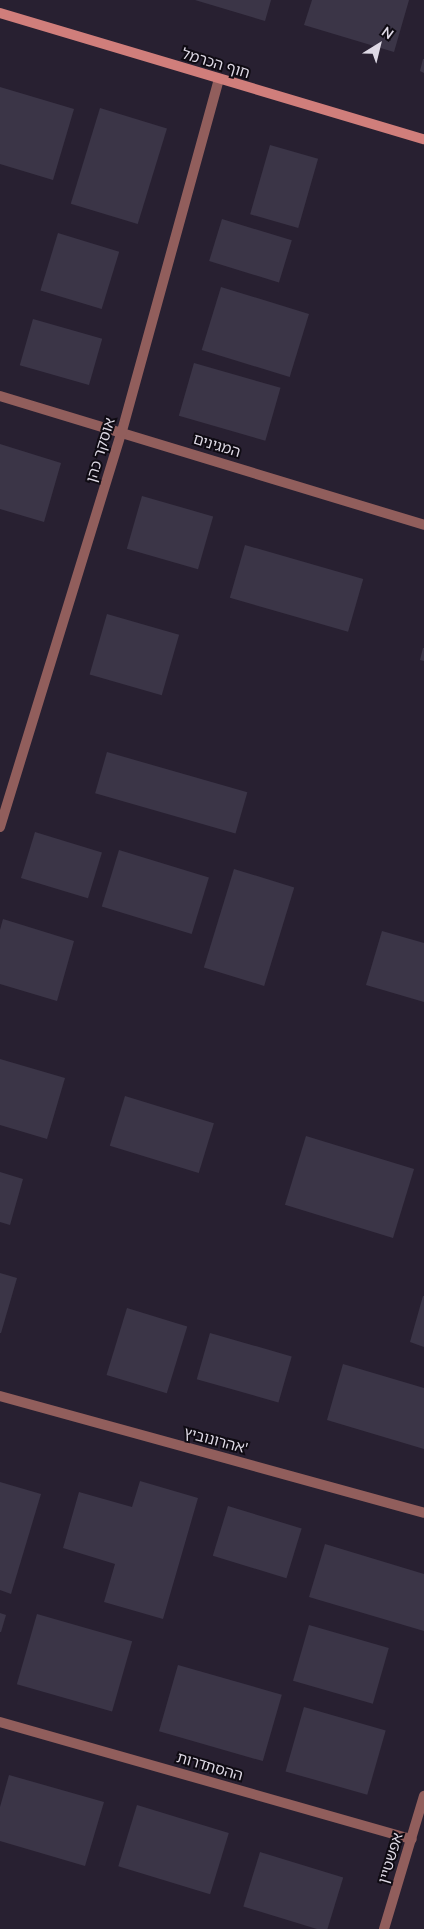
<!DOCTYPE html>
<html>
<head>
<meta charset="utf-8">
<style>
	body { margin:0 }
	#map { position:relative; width:424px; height:1929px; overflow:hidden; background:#282031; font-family:Mulish,"Noto Sans Hebrew",sans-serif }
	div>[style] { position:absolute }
	.building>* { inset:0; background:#3b3547; transform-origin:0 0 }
	.street>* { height:10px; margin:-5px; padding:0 5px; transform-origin:5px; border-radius:5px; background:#915e5c }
	.secondary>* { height:10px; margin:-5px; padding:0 5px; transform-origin:5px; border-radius:5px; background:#d07e7b }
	span { translate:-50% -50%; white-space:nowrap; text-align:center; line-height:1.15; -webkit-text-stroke:4px #0f0b13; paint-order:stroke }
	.street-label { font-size:15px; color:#ded9e5 }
	.north { position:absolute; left:354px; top:20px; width:50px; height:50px; -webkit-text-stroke:4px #0f0b13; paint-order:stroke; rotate:36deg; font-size:14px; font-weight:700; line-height:20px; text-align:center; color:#ded9e5 }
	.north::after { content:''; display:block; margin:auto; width:18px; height:22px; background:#ded9e5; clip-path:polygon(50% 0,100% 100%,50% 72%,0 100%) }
</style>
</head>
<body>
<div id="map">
	<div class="building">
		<div style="clip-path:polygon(195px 0,271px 0,265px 21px)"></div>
		<div style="clip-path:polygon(312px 0,409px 0,394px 52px,304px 25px)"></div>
		<div style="clip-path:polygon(423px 59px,424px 59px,424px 73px,420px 71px)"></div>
		<div style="clip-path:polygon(0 87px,74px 109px,53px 180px,0 164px)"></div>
		<div style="left:100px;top:108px;width:70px;height:100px;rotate:17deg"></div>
		<div style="left:270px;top:145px;width:50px;height:72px;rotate:16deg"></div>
		<div style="left:222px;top:219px;width:73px;height:44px;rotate:17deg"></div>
		<div style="left:58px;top:233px;width:64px;height:60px;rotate:17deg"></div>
		<div style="left:221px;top:287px;width:92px;height:66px;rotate:17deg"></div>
		<div style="left:33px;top:319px;width:72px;height:48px;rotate:16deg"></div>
		<div style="left:194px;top:363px;width:90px;height:55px;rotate:16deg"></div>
		<div style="clip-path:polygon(0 444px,61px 463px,44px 522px,0 509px)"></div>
		<div style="left:142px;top:496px;width:74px;height:55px;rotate:16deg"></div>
		<div style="left:245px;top:545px;width:123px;height:55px;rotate:16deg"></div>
		<div style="left:107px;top:614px;width:75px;height:63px;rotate:16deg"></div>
		<div style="clip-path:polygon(423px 648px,424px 648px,424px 661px,420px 660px)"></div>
		<div style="left:107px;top:752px;width:146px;height:43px;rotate:16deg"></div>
		<div style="left:35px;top:832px;width:70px;height:48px;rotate:17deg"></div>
		<div style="left:119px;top:850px;width:94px;height:59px;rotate:17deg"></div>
		<div style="left:234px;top:869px;width:63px;height:103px;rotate:17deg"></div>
		<div style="clip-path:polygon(3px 919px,74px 941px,57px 1001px,0 984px,0 930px)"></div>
		<div style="clip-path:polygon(382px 931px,424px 943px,424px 1002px,366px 985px)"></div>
		<div style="clip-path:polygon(0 1059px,65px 1078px,47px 1139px,0 1125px)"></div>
		<div style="left:125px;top:1096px;width:93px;height:52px;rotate:17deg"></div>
		<div style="left:306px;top:1136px;width:113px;height:72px;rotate:17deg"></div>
		<div style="clip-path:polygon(0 1172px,23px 1179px,10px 1225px,0 1222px)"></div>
		<div style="clip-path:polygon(0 1273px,17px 1278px,1px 1333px,0 1333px)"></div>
		<div style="clip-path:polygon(423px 1296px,424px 1296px,424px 1347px,410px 1342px)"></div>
		<div style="left:127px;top:1308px;width:63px;height:70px;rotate:17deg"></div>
		<div style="left:210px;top:1333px;width:85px;height:48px;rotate:16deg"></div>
		<div style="clip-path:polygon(343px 1364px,424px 1388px,424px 1449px,327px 1420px)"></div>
		<div style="clip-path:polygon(140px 1481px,198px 1498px,163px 1619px,104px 1602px,115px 1564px,63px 1548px,79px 1492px,132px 1507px)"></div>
		<div style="clip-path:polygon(0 1482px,41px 1494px,11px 1594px,0 1590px)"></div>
		<div style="left:228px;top:1506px;width:77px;height:52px;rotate:17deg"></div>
		<div style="clip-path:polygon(325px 1544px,424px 1574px,424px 1631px,309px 1597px)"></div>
		<div style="clip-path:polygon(0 1613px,6px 1615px,1px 1632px,0 1632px)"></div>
		<div style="left:37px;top:1614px;width:99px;height:73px;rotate:16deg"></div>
		<div style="left:309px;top:1625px;width:83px;height:58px;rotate:16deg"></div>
		<div style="left:178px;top:1665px;width:108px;height:69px;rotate:16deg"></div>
		<div style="left:304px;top:1707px;width:85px;height:67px;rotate:16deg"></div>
		<div style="clip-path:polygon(9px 1775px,104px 1802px,85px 1866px,0 1841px,0 1807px)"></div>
		<div style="left:137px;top:1805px;width:96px;height:64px;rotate:17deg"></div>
		<div style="left:260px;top:1852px;width:87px;height:57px;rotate:17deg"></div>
	</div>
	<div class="street">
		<div style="left:0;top:396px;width:443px;rotate:16.9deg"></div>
		<div style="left:0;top:827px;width:414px;rotate:-72.9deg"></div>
		<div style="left:122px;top:431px;width:364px;rotate:-74.6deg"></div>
		<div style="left:0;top:1396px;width:440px;rotate:15.4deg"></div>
		<div style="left:0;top:1722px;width:428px;rotate:15.9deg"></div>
		<div style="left:384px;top:1929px;width:139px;rotate:-73.3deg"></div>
	</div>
	<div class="secondary">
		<div style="left:0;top:13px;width:442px;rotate:16.6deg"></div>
	</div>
	<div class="street-label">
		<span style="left:216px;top:63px;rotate:17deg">חוף הכרמל</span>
		<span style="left:217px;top:445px;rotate:17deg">המגינים</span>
		<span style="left:100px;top:450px;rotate:-73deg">אוסקר כהן</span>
		<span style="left:216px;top:1440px;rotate:15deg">אהרונוביץ'</span>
		<span style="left:210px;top:1766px;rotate:16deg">ההסתדרות</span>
		<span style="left:390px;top:1858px;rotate:-73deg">אפשטיין</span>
	</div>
	<div class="north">N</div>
</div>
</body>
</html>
